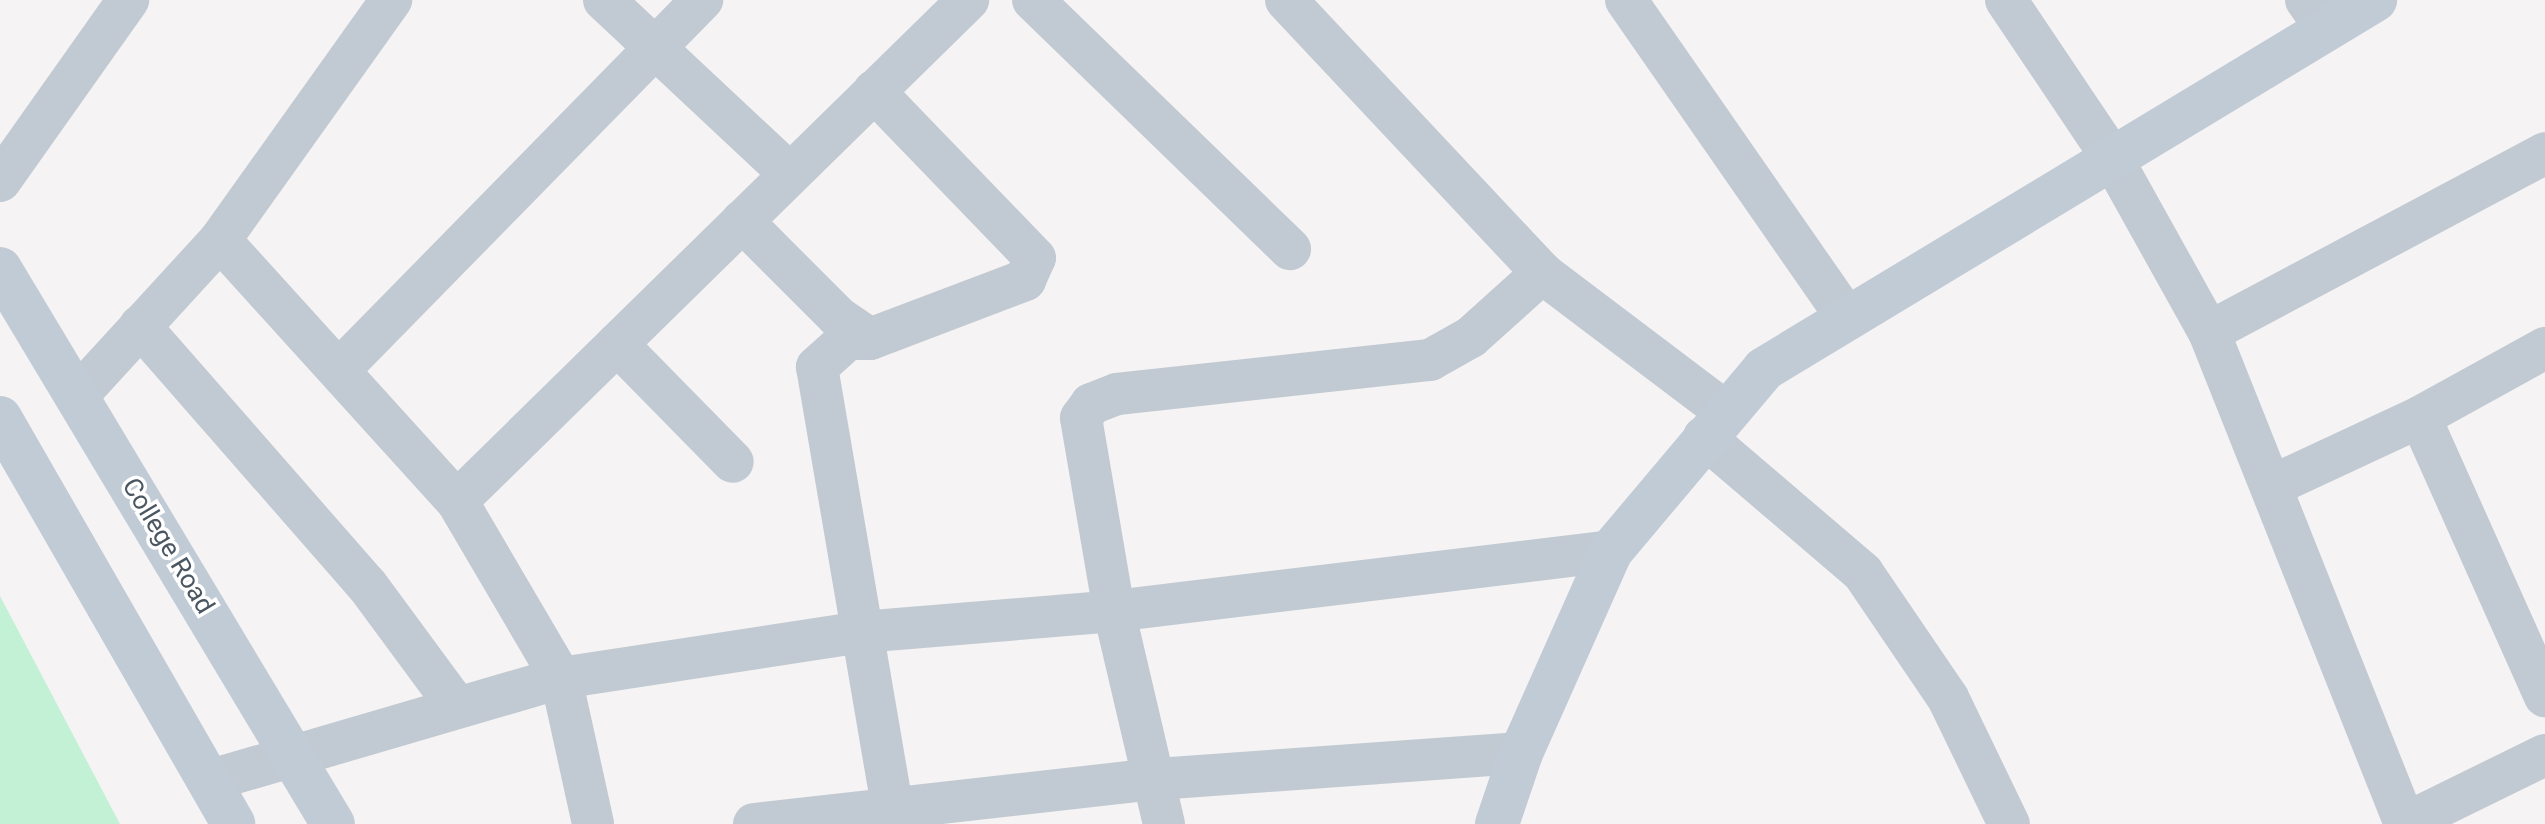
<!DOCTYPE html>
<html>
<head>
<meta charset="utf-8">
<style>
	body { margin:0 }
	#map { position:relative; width:2545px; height:824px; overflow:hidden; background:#f5f3f3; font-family:Roboto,sans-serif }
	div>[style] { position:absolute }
	.green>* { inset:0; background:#c3f1d5 }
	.street>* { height:42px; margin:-21px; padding:0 21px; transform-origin:21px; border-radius:21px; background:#c1cad2 }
	.secondary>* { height:44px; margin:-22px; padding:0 22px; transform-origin:22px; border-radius:22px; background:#c1cbd6 }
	span { translate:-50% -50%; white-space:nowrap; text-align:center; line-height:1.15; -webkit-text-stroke:7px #fff; paint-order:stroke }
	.street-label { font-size:26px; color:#4a5661 }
</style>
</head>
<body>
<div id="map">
	<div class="green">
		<div style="clip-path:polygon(0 596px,120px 824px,0 824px)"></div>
	</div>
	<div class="street">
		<div style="left:604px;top:0;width:253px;rotate:43.1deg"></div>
		<div style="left:1033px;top:0;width:358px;rotate:44.1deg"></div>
		<div style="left:1286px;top:0;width:374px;rotate:46.8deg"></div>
		<div style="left:1542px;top:273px;width:231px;rotate:37.1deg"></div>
		<div style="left:1626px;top:0;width:387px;rotate:55.2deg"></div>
		<div style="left:2006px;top:0;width:190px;rotate:56.1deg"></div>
		<div style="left:2112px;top:158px;width:199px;rotate:60.9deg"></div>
		<div style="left:2209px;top:332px;width:530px;rotate:68.28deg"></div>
		<div style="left:2306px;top:0;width:35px;rotate:55deg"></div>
		<div style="left:0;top:181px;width:222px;rotate:-54.7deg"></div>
		<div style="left:742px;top:221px;width:137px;rotate:45deg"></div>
		<div style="left:839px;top:318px;width:37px;rotate:34deg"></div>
		<div style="left:870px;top:339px;width:166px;rotate:-20.8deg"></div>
		<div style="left:1025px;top:280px;width:24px;rotate:-66deg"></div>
		<div style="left:1035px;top:258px;width:232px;rotate:-134deg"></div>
		<div style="left:220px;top:240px;width:353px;rotate:47.8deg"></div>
		<div style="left:457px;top:501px;width:205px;rotate:59.6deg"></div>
		<div style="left:561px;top:678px;width:149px;rotate:77.6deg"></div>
		<div style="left:140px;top:326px;width:344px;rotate:48.8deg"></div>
		<div style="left:367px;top:585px;width:152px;rotate:53.6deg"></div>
		<div style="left:2209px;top:332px;width:381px;rotate:-28deg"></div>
		<div style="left:870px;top:339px;width:22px;rotate:180deg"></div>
		<div style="left:848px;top:339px;width:42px;rotate:137.9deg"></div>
		<div style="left:817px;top:367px;width:464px;rotate:80.3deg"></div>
		<div style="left:617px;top:344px;width:165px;rotate:45.5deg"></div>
		<div style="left:341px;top:368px;width:516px;rotate:-45.55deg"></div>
		<div style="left:78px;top:395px;width:210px;rotate:-47.5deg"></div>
		<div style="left:220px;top:240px;width:295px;rotate:-54.5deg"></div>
		<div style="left:2420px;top:417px;width:306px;rotate:65.9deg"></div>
		<div style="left:1704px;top:437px;width:209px;rotate:40.5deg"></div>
		<div style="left:1863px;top:573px;width:151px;rotate:55.8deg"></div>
		<div style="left:1948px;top:698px;width:140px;rotate:64.2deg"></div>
		<div style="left:2274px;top:485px;width:161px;rotate:-25deg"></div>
		<div style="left:2420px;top:417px;width:143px;rotate:-28.9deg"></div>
		<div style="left:457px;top:501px;width:716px;rotate:-44.43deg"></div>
		<div style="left:208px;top:781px;width:368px;rotate:-16.3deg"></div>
		<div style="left:561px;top:678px;width:304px;rotate:-8.7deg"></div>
		<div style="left:861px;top:632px;width:254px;rotate:-4.7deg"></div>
		<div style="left:1114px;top:611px;width:501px;rotate:-6.88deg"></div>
		<div style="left:754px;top:824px;width:406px;rotate:-6.4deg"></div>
		<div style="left:1157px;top:779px;width:365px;rotate:-4.1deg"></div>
		<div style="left:1164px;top:824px;width:219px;rotate:-103.2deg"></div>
		<div style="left:1114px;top:611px;width:196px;rotate:-99.7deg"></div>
		<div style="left:1081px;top:418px;width:17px;rotate:-54deg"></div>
		<div style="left:1091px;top:404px;width:28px;rotate:-21deg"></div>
		<div style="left:1117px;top:394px;width:315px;rotate:-6.2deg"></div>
		<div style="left:1430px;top:360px;width:47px;rotate:-29.3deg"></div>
		<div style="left:1471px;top:337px;width:96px;rotate:-42deg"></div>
		<div style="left:2404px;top:824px;width:157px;rotate:-26.1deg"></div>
	</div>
	<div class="secondary">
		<div style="left:0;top:269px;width:647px;rotate:59.04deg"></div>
		<div style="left:0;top:418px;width:468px;rotate:60.1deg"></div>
		<div style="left:1497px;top:824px;width:75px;rotate:-71.3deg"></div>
		<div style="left:1521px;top:753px;width:221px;rotate:-66deg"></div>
		<div style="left:1611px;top:551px;width:238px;rotate:-49.9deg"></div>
		<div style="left:1764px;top:369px;width:714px;rotate:-31.13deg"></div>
	</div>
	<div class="street-label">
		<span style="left:168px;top:546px;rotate:59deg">College Road</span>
	</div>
</div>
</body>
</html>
